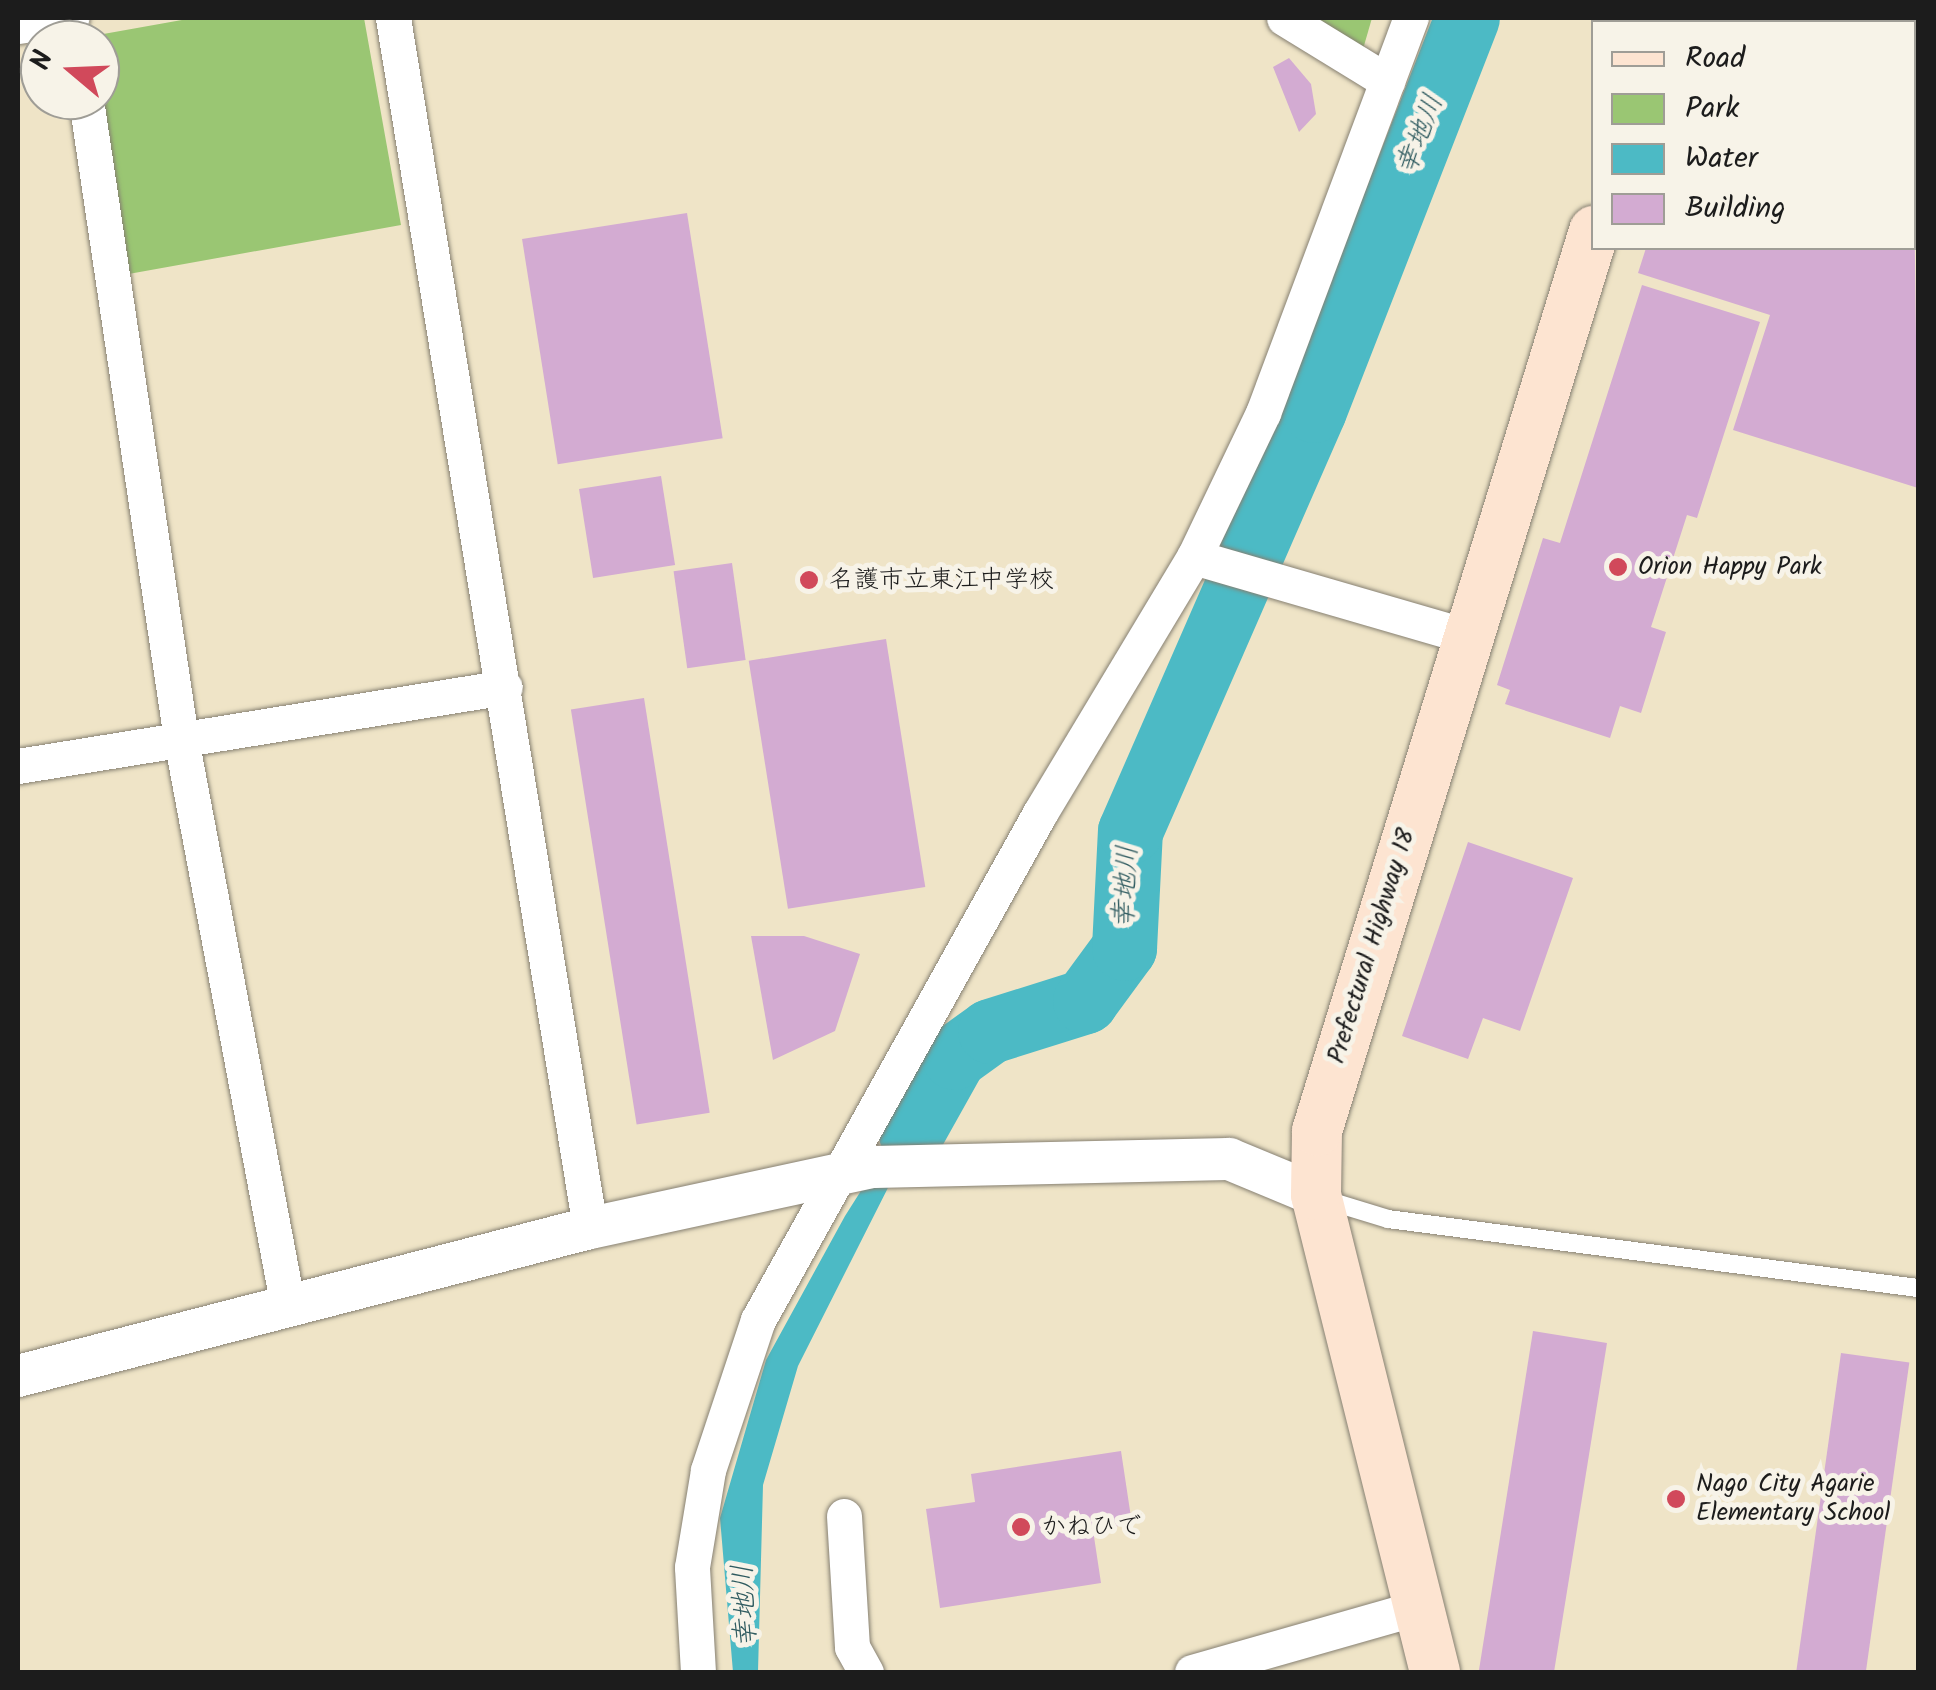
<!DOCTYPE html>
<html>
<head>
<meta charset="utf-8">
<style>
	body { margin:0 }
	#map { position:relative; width:1936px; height:1690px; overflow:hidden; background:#efe4c7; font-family:Kalam,"Klee One",sans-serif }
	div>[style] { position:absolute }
	.green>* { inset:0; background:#9ac673 }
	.water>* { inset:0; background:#4cbac5 }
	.river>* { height:65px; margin:-32.5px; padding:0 32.5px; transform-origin:32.5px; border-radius:32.5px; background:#4cbac5 }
	.building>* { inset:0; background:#d3abd2; transform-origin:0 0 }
	.roads { filter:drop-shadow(0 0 2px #868072) drop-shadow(0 0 2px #868072) }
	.service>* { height:18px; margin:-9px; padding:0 9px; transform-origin:9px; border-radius:9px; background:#fff }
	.minor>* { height:35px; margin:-17.5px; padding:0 17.5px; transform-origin:17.5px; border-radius:17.5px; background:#fff }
	.tertiary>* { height:42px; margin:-21px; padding:0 21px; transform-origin:21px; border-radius:21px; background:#fff }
	.secondary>* { height:50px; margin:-25px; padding:0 25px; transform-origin:25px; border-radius:25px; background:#fde4d1 }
	.dots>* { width:28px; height:28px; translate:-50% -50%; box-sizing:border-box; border:5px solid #f7f3e8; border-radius:50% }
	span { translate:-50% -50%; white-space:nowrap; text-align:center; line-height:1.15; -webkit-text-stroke:10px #f7f3e8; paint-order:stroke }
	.poi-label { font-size:25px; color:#1c1c1c }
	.left { translate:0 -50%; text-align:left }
	.street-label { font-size:25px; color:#1c1c1c }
	.water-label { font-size:28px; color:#2f5b60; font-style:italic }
	.frame { position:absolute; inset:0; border:20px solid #1c1c1c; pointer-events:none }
	.legend { position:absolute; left:1591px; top:20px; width:325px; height:230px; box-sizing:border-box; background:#f7f3e8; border:2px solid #9f9d96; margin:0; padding:12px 18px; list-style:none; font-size:30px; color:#1c1c1c }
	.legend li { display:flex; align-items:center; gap:20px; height:50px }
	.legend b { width:50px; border:2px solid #9f9d96 }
	.north { position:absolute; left:20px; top:20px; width:100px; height:100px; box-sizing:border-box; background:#f7f3e8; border:2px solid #9f9d96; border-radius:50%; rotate:289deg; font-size:28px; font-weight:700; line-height:40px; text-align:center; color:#1c1c1c }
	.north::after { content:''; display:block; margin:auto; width:35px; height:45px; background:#d1495b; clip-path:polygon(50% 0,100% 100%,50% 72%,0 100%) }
</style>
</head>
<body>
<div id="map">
	<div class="green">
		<div style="clip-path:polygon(193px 18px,364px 18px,401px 225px,123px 275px,100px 100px,100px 40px,81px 38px)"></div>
		<div style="clip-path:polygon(1306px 18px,1372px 18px,1361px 56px)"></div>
	</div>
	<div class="water">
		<div style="clip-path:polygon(954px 1057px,798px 1366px,763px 1485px,758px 1672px,733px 1672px,720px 1518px,766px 1360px,845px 1216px,921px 1096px)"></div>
	</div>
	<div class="river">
		<div style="left:911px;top:1134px;width:88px;rotate:-60.8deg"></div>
		<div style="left:954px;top:1057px;width:44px;rotate:-35.8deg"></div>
		<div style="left:990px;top:1031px;width:100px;rotate:-17.5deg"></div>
		<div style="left:1085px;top:1001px;width:66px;rotate:-53.7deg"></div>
		<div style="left:1124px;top:948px;width:117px;rotate:-87.1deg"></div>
		<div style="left:1130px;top:831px;width:459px;rotate:-66.4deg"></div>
		<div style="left:1314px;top:410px;width:421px;rotate:-68.7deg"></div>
	</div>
	<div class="building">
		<div style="clip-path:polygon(1844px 18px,1861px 18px,1874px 22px,1842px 22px)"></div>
		<div style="left:1914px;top:35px;width:4px;height:40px;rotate:14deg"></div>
		<div style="clip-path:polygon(1289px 58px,1311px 84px,1316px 114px,1299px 132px,1273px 67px)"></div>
		<div style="clip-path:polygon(1914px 185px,1918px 488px,1733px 430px,1770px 315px,1638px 273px,1646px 248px,1914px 248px)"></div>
		<div style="left:687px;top:213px;width:228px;height:167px;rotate:81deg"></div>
		<div style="clip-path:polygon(1642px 285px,1760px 322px,1697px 518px,1687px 515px,1651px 627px,1666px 632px,1641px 713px,1620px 706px,1610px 738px,1505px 704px,1510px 690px,1497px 685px,1543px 538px,1560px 543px)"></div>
		<div style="left:661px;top:476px;width:90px;height:83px;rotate:81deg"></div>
		<div style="left:732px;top:563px;width:98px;height:59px;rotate:82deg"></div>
		<div style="left:886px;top:639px;width:251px;height:139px;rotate:81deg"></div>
		<div style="left:644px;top:698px;width:420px;height:74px;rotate:81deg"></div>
		<div style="clip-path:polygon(1468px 842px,1573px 878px,1520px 1031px,1483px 1018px,1468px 1059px,1402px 1036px)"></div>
		<div style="clip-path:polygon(751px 936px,804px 936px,860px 954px,835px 1031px,773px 1060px)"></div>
		<div style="clip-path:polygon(1533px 1331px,1607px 1343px,1554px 1672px,1495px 1672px,1479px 1670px)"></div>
		<div style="left:1841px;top:1353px;width:69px;height:321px;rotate:8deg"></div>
		<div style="clip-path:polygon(1121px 1451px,1132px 1524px,1093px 1530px,1101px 1583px,940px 1608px,926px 1509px,975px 1502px,971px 1474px)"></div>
	</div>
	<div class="roads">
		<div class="service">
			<div style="left:1914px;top:110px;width:4px;rotate:27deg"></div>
			<div style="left:1326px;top:1200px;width:65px;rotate:17deg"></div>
			<div style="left:1388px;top:1219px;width:534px;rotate:7.42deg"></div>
		</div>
		<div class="minor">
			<div style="left:393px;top:18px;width:1226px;rotate:80.75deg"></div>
			<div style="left:1284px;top:18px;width:121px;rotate:31.5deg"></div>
			<div style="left:18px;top:26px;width:54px;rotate:-8.6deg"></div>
			<div style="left:86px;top:100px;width:646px;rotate:81.54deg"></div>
			<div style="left:181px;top:739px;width:578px;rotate:79.33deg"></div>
			<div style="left:1194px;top:557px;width:286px;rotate:16.2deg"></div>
			<div style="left:18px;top:766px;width:493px;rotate:-9.2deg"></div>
			<div style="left:844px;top:1516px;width:131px;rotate:86.5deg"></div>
			<div style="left:852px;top:1647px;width:29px;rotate:61deg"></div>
			<div style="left:698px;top:1672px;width:105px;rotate:-93.3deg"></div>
			<div style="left:692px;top:1567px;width:98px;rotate:-80.6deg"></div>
			<div style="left:708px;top:1470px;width:158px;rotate:-71.6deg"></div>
			<div style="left:758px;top:1320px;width:580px;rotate:-60.92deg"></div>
			<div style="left:1040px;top:813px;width:299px;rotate:-59deg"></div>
			<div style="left:1194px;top:557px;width:160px;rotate:-64.4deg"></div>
			<div style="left:1263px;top:413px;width:422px;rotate:-69.5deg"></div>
			<div style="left:1192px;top:1672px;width:237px;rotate:-15.9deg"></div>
		</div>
		<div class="tertiary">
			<div style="left:18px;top:1376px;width:591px;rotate:-14.51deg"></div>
			<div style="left:590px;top:1228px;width:289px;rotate:-12.2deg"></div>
			<div style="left:873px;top:1167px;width:356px;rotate:-1.3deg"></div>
			<div style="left:1229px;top:1159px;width:94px;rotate:22.5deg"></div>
		</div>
		<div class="secondary">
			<div style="left:1657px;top:22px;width:4px;rotate:-63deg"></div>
			<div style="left:1435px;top:1672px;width:492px;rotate:-104deg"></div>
			<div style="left:1316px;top:1195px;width:64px;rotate:-89.1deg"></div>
			<div style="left:1317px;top:1131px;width:942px;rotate:-72.89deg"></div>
		</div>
	</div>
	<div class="dots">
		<div style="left:1618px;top:567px;background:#d1495b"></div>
		<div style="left:809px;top:580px;background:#d1495b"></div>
		<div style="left:1676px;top:1499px;background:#d1495b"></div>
		<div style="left:1021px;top:1527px;background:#d1495b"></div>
	</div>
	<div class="poi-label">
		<span class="left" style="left:1638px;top:567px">Orion Happy Park</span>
		<span class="left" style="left:829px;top:580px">名護市立東江中学校</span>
		<span class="left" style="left:1696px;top:1499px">Nago City Agarie<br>Elementary School</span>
		<span class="left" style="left:1041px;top:1527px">かねひで</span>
	</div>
	<div class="street-label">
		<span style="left:1372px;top:946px;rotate:-73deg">Prefectural Highway 18</span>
	</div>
	<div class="water-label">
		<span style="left:1421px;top:135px;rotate:-69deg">幸地川</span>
		<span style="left:1127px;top:887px;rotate:-87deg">幸地川</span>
		<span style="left:746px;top:1606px;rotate:-93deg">幸地川</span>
	</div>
	<div class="frame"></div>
	<ul class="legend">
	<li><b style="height:12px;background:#fde4d1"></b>Road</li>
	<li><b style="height:28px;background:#9ac673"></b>Park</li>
	<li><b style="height:28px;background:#4cbac5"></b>Water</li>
	<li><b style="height:28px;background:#d3abd2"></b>Building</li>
	</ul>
	<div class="north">N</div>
</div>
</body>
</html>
